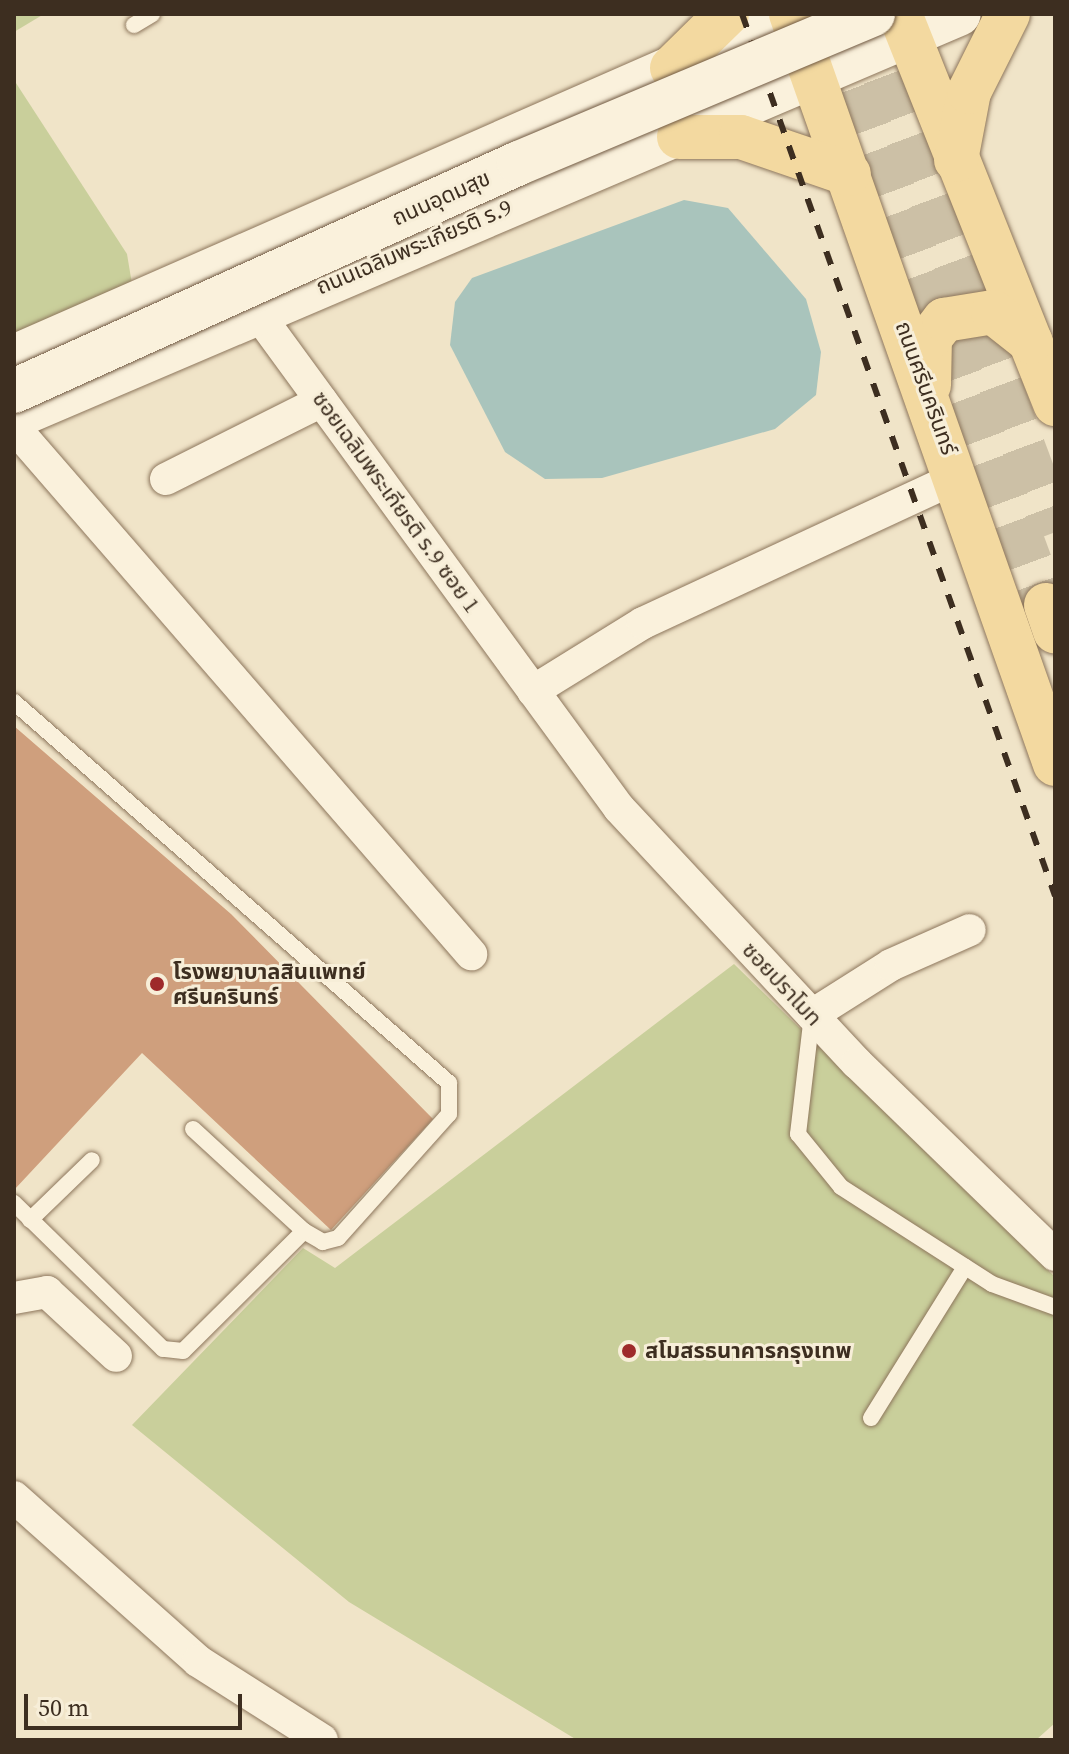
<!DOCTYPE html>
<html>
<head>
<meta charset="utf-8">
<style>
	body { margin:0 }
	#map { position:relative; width:1069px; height:1754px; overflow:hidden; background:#f0e4c8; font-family:"Source Serif 4","Noto Sans Thai",serif }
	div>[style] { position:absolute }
	.green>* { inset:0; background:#c9cf9b }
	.water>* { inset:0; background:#a9c4bc }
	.building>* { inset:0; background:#cf9f7d }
	.primary-tunnel>* { height:44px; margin-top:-22px; transform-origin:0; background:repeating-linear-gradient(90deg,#ccc0a6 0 44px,transparent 0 66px) }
	.roads { filter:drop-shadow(0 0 2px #8d765c) drop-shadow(0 0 2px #8d765c) }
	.lane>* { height:16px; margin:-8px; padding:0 8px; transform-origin:8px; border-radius:8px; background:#faf1dc }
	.street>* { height:32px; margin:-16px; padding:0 16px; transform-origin:16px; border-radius:16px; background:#faf1dc }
	.secondary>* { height:44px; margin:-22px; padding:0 22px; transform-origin:22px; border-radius:22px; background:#faf1dc }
	.primary>* { height:44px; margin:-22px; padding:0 22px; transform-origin:22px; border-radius:22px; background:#f3d9a0 }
	.rail>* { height:6px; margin-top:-3px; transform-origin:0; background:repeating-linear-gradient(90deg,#3d2e20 0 14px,transparent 0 28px) }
	.bridges { filter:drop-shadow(0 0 2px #6f573f) drop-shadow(0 0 2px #6f573f) }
	.secondary-bridge>* { height:44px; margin:-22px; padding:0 22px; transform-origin:22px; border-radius:22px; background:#faf1dc }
	.dots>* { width:22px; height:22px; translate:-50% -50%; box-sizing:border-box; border:4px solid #f7eed8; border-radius:50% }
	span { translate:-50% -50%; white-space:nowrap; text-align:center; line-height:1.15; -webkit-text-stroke:6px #f7eed8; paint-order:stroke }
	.street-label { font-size:22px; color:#3d2e20 }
	.poi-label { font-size:22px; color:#3d2e20; font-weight:700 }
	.left { translate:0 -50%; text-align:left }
	.frame { position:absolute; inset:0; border:16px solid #3d2e20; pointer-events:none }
	.scale { position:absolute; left:24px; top:1694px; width:218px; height:36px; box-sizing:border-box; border:4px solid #3d2e20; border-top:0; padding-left:10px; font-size:24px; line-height:28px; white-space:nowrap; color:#3d2e20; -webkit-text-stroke:6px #f7eed8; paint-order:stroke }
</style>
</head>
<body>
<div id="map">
	<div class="green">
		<div style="clip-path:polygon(14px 14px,44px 14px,14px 32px)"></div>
		<div style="clip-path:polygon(14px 80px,127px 254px,133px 290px,14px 342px)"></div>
		<div style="clip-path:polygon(734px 964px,1055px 1277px,1055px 1723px,1036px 1740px,577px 1740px,349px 1602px,132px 1425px,303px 1248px,335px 1268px)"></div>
	</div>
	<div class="water">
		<div style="clip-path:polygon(684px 200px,728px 208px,806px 299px,821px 352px,816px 395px,775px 429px,602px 478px,545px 479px,505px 452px,450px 345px,455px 302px,472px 278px)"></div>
	</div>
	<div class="building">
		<div style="clip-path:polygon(14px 726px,231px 914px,433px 1119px,331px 1230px,142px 1053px,14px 1190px)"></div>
	</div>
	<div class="primary-tunnel">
		<div style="left:862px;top:14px;width:553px;rotate:69.57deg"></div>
		<div style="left:832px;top:26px;width:617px;rotate:69.72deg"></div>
	</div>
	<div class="roads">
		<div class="lane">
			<div style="left:134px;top:25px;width:21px;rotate:-31deg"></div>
			<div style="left:14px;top:702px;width:578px;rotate:41.21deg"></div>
			<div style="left:449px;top:1083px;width:31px;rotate:90deg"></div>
			<div style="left:449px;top:1114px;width:166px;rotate:131.8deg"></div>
			<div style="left:338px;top:1238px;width:16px;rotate:165deg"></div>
			<div style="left:323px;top:1242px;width:22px;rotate:-150deg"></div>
			<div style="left:304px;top:1231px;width:170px;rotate:135.2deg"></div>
			<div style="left:183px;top:1351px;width:20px;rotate:-174deg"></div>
			<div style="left:163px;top:1349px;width:209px;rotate:-135.6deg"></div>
			<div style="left:812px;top:1015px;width:120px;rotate:96.7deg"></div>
			<div style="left:798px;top:1134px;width:68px;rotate:50.9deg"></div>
			<div style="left:841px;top:1187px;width:179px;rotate:32.7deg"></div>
			<div style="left:992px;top:1284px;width:67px;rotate:20.1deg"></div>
			<div style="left:193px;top:1129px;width:151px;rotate:42.6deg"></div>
			<div style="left:30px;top:1220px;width:86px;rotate:-44.1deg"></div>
			<div style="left:871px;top:1418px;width:178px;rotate:-58.1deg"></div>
		</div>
		<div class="street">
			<div style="left:258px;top:314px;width:612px;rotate:53.84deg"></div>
			<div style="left:619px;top:808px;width:349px;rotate:47deg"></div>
			<div style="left:857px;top:1063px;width:276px;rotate:44.1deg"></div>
			<div style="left:14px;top:427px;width:698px;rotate:49.07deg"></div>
			<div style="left:166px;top:479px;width:174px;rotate:-26.6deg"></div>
			<div style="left:533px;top:691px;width:129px;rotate:-31.7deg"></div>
			<div style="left:643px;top:623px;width:347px;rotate:-24.9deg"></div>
			<div style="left:812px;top:1015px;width:93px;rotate:-32.3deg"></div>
			<div style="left:891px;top:965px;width:86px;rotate:-23.9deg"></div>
			<div style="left:14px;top:1298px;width:34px;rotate:-10deg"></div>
			<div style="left:47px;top:1292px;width:94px;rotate:42.8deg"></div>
			<div style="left:14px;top:1497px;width:246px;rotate:41.7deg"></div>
			<div style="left:198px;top:1661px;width:147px;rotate:32.5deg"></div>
		</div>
		<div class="secondary">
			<div style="left:14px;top:357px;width:853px;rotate:-23.71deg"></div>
			<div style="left:14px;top:417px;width:1027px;rotate:-23.1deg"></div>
		</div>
		<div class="primary">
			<div style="left:791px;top:14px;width:795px;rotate:70.61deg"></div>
			<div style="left:900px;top:14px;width:420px;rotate:68.3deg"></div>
			<div style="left:672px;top:68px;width:77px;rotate:-44.5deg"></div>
			<div style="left:679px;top:137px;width:62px"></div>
			<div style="left:741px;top:137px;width:114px;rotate:18.9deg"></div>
			<div style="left:956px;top:160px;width:69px;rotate:-79.2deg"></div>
			<div style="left:969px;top:92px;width:87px;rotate:-63.4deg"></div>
			<div style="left:929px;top:385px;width:47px;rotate:-88.8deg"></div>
			<div style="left:930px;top:338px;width:23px;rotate:-52deg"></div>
			<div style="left:944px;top:320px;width:50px;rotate:-9.3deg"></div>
			<div style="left:993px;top:312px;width:48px;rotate:38.3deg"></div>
			<div style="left:1046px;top:605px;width:28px;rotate:71deg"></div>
		</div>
	</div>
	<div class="rail">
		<div style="left:742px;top:14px;width:936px;rotate:70.46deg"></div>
	</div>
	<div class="bridges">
		<div class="secondary-bridge">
			<div style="left:14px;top:391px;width:554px;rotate:-24.3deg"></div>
			<div style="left:519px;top:163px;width:384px;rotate:-22.8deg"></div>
		</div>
	</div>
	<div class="dots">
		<div style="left:157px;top:984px;background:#9e2a2b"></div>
		<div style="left:629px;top:1351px;background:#9e2a2b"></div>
	</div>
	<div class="street-label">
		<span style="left:441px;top:198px;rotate:-24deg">ถนนอุดมสุข</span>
		<span style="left:414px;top:247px;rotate:-23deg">ถนนเฉลิมพระเกียรติ ร.9</span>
		<span style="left:926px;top:388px;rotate:70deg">ถนนศรีนครินทร์</span>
		<span style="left:396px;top:502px;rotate:54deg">ซอยเฉลิมพระเกียรติ ร.9 ซอย 1</span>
		<span style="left:782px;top:984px;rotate:47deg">ซอยปราโมท</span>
	</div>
	<div class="poi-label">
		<span class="left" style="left:173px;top:984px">โรงพยาบาลสินแพทย์<br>ศรีนครินทร์</span>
		<span class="left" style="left:645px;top:1351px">สโมสรธนาคารกรุงเทพ</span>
	</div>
	<div class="frame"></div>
	<div class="scale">50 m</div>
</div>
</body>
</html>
